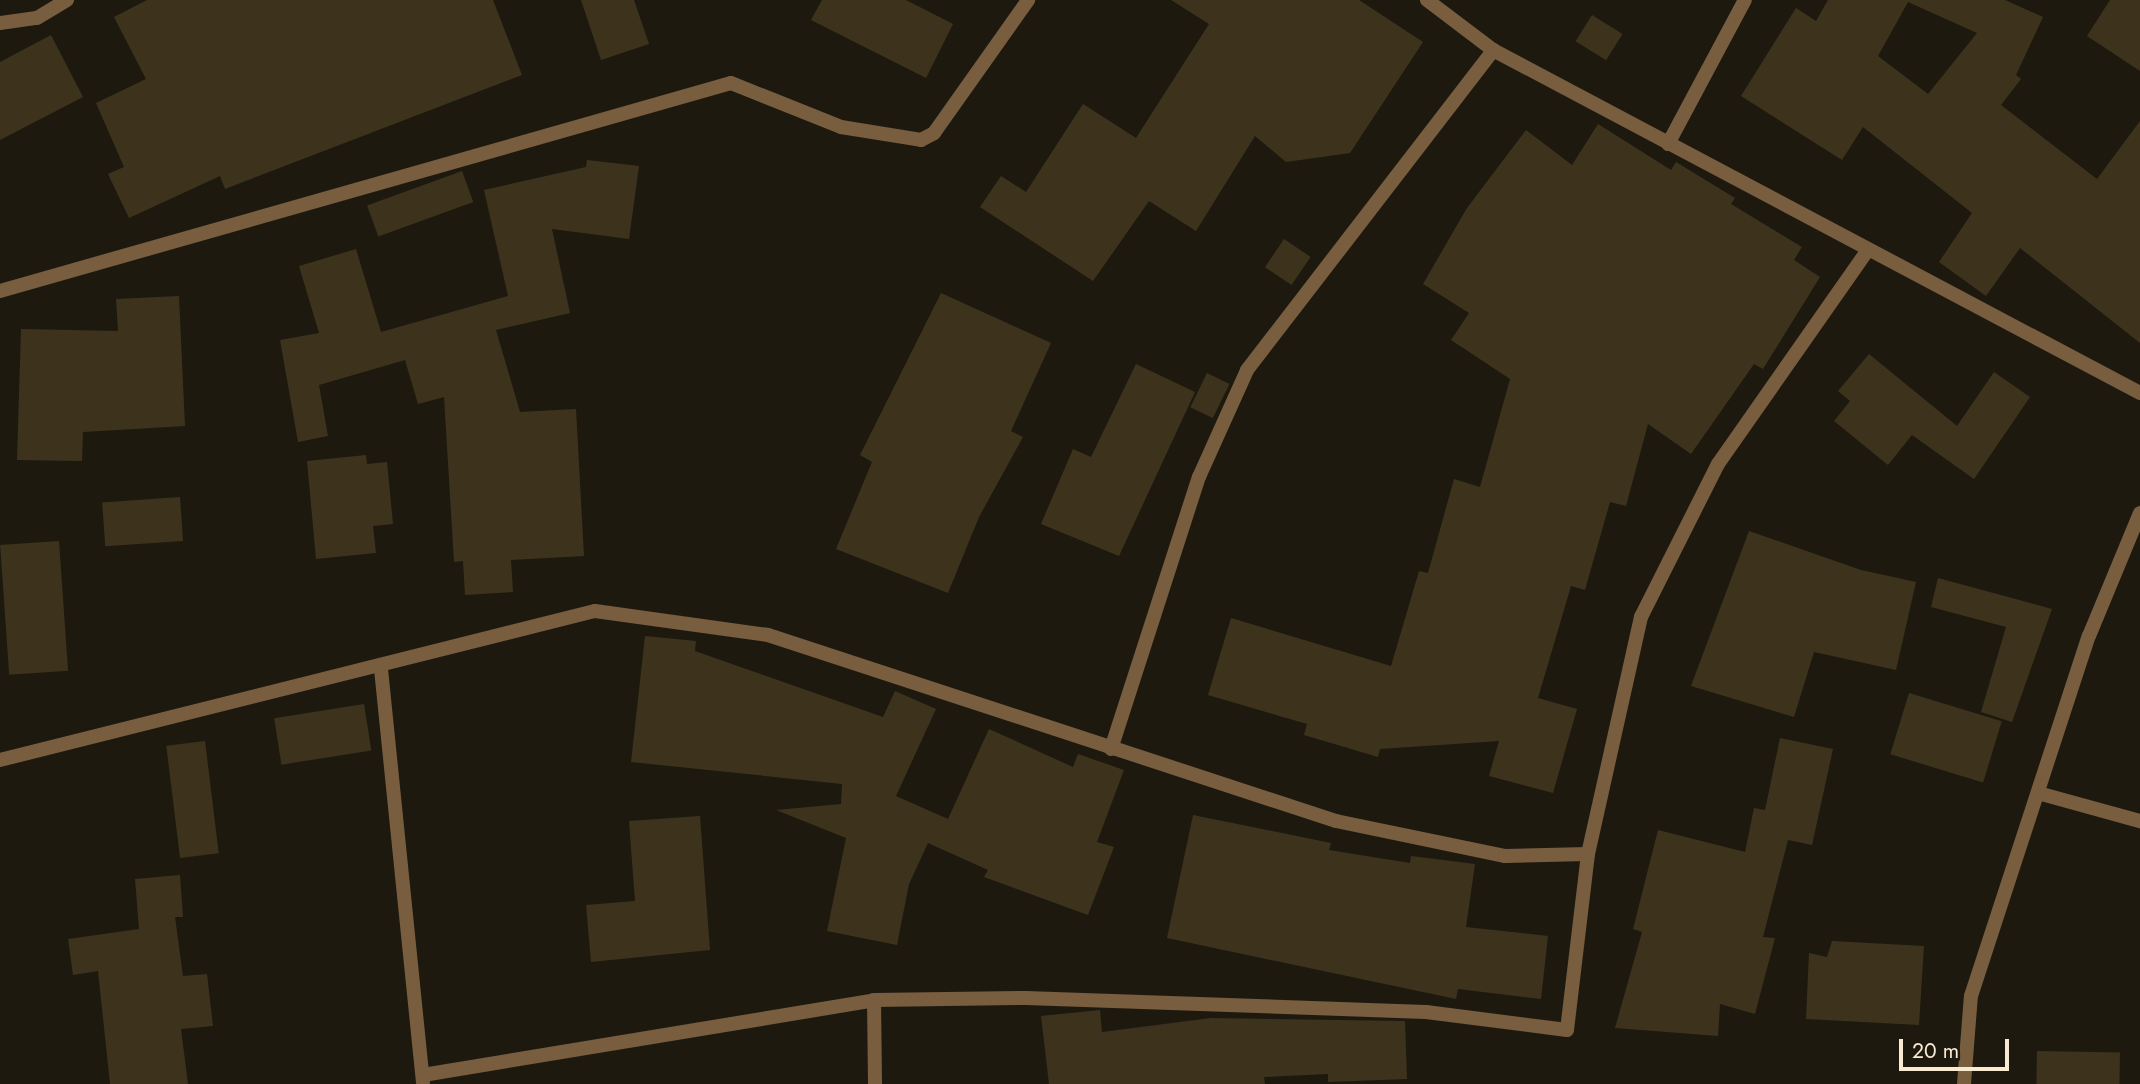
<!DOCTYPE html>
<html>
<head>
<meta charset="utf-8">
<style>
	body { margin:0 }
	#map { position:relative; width:2140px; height:1084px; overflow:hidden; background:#1e190f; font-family:Jost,sans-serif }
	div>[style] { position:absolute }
	.building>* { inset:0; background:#3d331d; transform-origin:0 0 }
	.minor>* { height:14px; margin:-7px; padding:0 7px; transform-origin:7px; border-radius:7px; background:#785d3f }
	span { translate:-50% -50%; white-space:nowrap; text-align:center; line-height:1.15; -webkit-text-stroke:7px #1e190f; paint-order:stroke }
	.scale { position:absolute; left:1899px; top:1039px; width:110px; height:32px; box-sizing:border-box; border:4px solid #f9ead2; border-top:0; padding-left:9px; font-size:21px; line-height:24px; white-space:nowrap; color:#f9ead2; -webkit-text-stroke:5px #1e190f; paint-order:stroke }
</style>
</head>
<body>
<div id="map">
	<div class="building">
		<div style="clip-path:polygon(147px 0,493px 0,522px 75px,225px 189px,220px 176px,129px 218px,108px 174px,124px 167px,96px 103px,146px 79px,114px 17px)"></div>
		<div style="clip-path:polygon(581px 0,634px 0,649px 44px,601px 60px)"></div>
		<div style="clip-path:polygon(822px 0,906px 0,953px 24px,926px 78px,811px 20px)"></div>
		<div style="clip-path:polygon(1171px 0,1359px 0,1423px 42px,1350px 153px,1286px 162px,1255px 136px,1196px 231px,1149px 201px,1093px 281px,980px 207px,1001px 176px,1026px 192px,1083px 104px,1136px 138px,1209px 24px)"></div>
		<div style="clip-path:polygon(evenodd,1828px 0,2005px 0,2043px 17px,2016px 75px,2021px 79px,2001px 105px,2097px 179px,2140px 121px,2140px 343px,2020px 248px,1986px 296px,1939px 262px,1972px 213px,1863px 127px,1842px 160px,1741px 96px,1796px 8px,1816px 21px,1828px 0,1908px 2px,1977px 33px,1928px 94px,1878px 56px,1908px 2px)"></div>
		<div style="clip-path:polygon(2110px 0,2140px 0,2140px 71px,2087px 36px)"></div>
		<div style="left:1592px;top:15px;width:36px;height:31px;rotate:32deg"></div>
		<div style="clip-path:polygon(51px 35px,83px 97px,0 140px,0 62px)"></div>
		<div style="clip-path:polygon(1598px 124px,1671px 170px,1676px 162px,1735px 198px,1731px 204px,1802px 247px,1794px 260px,1820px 277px,1763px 369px,1754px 364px,1691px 454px,1648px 424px,1626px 506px,1610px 502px,1585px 590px,1571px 586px,1538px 698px,1577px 709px,1553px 793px,1489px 776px,1499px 741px,1380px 749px,1378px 757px,1304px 735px,1307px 724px,1208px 695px,1231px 618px,1391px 666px,1419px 571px,1428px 573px,1454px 479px,1480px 487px,1510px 379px,1451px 340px,1469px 313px,1423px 284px,1467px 208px,1526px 130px,1572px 165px)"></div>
		<div style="clip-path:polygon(587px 160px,639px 166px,629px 239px,552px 229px,570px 313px,496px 330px,520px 412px,576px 409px,584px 556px,511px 560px,513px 592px,465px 595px,463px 561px,454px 562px,444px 397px,418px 404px,405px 360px,319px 385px,328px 436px,298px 442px,280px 340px,319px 333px,299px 266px,356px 249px,381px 332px,508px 296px,484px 190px,586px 167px)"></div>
		<div style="left:462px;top:171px;width:33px;height:101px;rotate:70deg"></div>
		<div style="left:1284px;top:239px;width:32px;height:34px;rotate:34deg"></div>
		<div style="clip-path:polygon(941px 293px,1051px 343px,1011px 431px,1023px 437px,979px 517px,948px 593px,836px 549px,872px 462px,860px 455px)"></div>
		<div style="clip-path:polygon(179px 296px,185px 426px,83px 432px,82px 461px,17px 460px,21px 329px,118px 331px,116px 299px)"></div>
		<div style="clip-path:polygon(1869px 354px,1957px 426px,1994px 372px,2030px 397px,1974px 479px,1912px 435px,1888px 465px,1834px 421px,1850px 401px,1838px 391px)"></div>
		<div style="clip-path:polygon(1136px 364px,1195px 392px,1119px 556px,1041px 524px,1073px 449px,1091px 457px)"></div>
		<div style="left:1207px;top:373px;width:25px;height:38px;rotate:26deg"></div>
		<div style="clip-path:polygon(366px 455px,367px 464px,387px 462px,393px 524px,373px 526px,376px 553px,316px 559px,307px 461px)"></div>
		<div style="left:180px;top:497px;width:44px;height:78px;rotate:86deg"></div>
		<div style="clip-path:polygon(1749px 531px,1861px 570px,1916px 582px,1896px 670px,1814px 652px,1794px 717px,1691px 686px)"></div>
		<div style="left:59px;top:541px;width:130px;height:59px;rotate:86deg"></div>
		<div style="clip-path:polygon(1938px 578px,2052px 609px,2012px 722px,1981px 712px,2006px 627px,1931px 607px)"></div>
		<div style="clip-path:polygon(645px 636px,696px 641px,695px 651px,883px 717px,895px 691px,936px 709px,896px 796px,948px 819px,989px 729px,1073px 767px,1078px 754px,1124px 770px,1097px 842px,1114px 847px,1088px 915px,984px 877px,988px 870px,928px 843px,909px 884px,897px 945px,827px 931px,846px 838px,776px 810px,841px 804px,842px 784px,631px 762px)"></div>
		<div style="left:1909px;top:693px;width:97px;height:64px;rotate:17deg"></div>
		<div style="left:364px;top:704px;width:47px;height:91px;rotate:81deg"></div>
		<div style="clip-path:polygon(1780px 738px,1833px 749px,1812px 845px,1788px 840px,1763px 937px,1775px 938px,1755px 1014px,1720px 1004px,1718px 1036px,1615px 1028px,1642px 932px,1633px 929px,1658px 830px,1745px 852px,1754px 808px,1765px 810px)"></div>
		<div style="left:205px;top:741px;width:113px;height:39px;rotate:83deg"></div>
		<div style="clip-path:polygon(1193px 815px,1331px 843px,1329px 850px,1410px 863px,1411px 856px,1475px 864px,1466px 927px,1548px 936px,1541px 999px,1458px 989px,1456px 999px,1167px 938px)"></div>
		<div style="clip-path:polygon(700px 816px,710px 950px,591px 962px,586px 905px,635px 901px,629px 821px)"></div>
		<div style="clip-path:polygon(180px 875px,183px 917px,175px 917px,183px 976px,207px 974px,213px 1026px,181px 1029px,188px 1084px,110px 1084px,98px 971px,73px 975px,68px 939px,139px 929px,135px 879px)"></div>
		<div style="clip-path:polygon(1832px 941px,1924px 946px,1919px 1025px,1806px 1019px,1809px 953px,1827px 957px)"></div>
		<div style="clip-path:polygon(1100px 1010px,1102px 1032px,1211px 1018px,1405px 1021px,1407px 1079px,1328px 1082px,1328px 1074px,1264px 1077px,1265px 1084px,1049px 1084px,1041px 1016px)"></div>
		<div style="left:2037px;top:1051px;width:83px;height:33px;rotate:1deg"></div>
	</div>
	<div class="minor">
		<div style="left:1427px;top:0;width:83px;rotate:37.1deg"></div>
		<div style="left:1493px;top:50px;width:732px;rotate:27.93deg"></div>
		<div style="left:0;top:23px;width:37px;rotate:-8deg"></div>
		<div style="left:37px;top:18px;width:35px;rotate:-31deg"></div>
		<div style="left:1668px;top:144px;width:163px;rotate:-61.9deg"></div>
		<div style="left:0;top:291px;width:760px;rotate:-15.88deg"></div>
		<div style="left:731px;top:83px;width:118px;rotate:21.8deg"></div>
		<div style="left:841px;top:127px;width:81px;rotate:9.2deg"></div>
		<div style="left:921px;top:140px;width:15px;rotate:-28deg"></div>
		<div style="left:934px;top:133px;width:163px;rotate:-54.7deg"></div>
		<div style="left:381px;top:669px;width:415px;rotate:84.2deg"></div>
		<div style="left:1111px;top:749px;width:286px;rotate:-72.1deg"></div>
		<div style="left:1199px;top:477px;width:117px;rotate:-65.8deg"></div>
		<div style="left:1247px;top:370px;width:404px;rotate:-52.4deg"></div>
		<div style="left:0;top:760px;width:613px;rotate:-14.06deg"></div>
		<div style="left:595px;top:611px;width:175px;rotate:7.9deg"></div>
		<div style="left:768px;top:635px;width:598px;rotate:18.13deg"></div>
		<div style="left:1336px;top:821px;width:173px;rotate:11.7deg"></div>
		<div style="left:1505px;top:856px;width:83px;rotate:-1.4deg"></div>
		<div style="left:2038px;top:793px;width:106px;rotate:15.4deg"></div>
		<div style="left:874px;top:1000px;width:84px;rotate:89.3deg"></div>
		<div style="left:423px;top:1075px;width:457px;rotate:-9.4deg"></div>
		<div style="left:874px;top:1000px;width:152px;rotate:-0.8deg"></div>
		<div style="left:1026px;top:998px;width:400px;rotate:2deg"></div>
		<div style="left:1426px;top:1012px;width:142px;rotate:7.3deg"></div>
		<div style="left:1567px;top:1030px;width:177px;rotate:-83.2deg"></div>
		<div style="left:1588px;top:854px;width:243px;rotate:-77.4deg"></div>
		<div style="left:1641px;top:617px;width:171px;rotate:-63.3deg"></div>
		<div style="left:1718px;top:464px;width:260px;rotate:-55deg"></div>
		<div style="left:1964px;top:1084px;width:88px;rotate:-85.5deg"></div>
		<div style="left:1971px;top:996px;width:379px;rotate:-71.9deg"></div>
		<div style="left:2089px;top:636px;width:133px;rotate:-67.5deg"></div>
	</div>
	<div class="scale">20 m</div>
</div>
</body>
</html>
